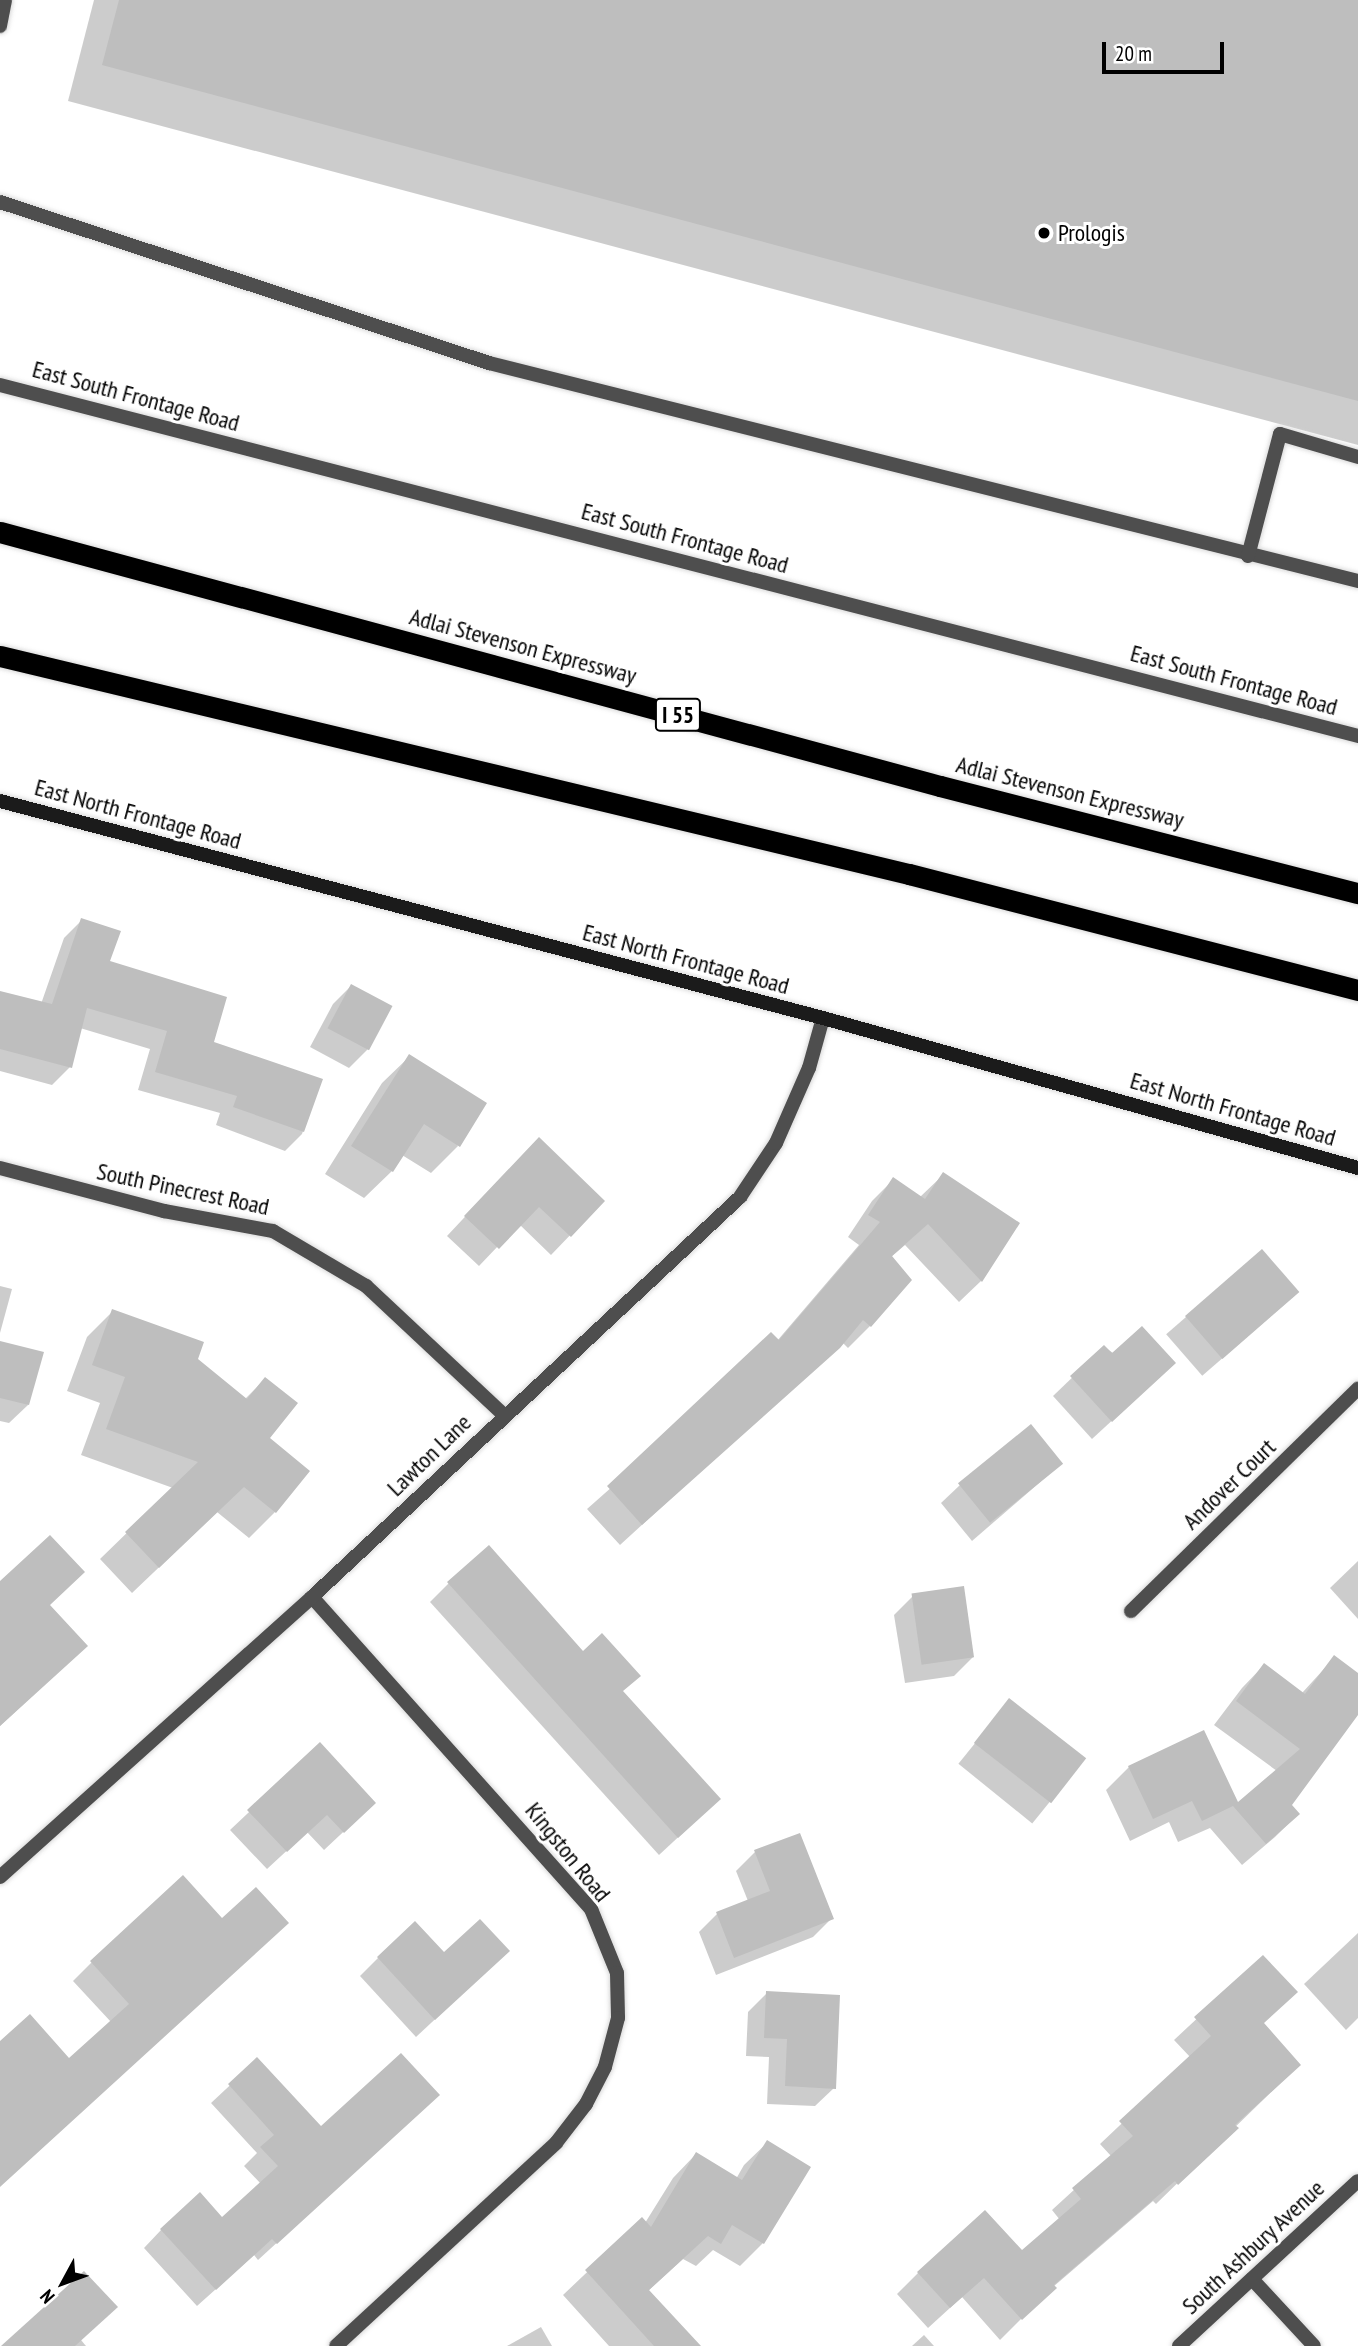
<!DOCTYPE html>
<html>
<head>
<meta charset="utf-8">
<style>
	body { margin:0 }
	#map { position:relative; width:1358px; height:2346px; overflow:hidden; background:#fff; font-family:"PT Sans Narrow",sans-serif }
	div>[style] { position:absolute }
	.shadow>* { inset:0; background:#0003; transform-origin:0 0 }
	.building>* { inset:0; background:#bebebe; transform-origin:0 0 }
	.roads { filter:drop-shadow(0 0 2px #dbdbdb) drop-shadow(0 0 2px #dbdbdb) }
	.lane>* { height:14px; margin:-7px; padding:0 7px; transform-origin:7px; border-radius:7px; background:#4e4e4e }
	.street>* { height:14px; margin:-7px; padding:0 7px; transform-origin:7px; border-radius:7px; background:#4e4e4e }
	.secondary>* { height:14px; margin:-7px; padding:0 7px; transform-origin:7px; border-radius:7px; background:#1b1b1b }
	.highway>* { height:21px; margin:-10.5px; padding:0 10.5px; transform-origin:10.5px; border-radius:10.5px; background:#000 }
	.dots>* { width:19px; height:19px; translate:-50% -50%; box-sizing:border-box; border:4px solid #fff; border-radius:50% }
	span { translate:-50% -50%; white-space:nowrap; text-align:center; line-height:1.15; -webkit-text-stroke:6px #fff; paint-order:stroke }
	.shield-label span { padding:2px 5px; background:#fff; border:2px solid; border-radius:5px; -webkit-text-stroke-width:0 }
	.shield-label { font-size:23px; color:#000; font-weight:700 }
	.poi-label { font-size:24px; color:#000 }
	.left { translate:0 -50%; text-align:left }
	.street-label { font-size:24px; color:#000 }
	.north { position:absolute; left:28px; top:2248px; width:70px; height:70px; -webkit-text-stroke:5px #fff; paint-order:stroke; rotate:229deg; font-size:19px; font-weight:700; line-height:28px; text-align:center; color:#000 }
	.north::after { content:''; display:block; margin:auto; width:24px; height:32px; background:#000; clip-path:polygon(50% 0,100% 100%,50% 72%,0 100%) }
	.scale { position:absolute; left:1102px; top:42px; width:122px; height:32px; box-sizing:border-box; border:4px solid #000; border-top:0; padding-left:9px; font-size:21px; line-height:24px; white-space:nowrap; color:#000; -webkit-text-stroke:5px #fff; paint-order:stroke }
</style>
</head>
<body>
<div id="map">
	<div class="shadow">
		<div style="clip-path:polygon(94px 0,1358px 0,1358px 445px,68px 101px)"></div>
		<div style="clip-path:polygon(82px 920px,108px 962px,211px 1043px,320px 1080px,302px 1134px,285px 1151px,216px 1125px,220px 1113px,138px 1090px,150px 1049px,80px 1028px,70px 1067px,52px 1085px,0 1071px,0 993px,41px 1004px,64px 938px)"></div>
		<div style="clip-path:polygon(351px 986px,368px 1049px,349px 1068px,310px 1047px,333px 1004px)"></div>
		<div style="clip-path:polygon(410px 1056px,458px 1146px,431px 1173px,402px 1155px,392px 1171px,364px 1198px,325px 1174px,382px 1083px)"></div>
		<div style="clip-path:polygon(520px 1158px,603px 1201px,551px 1255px,519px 1224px,479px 1266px,447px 1236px)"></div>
		<div style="clip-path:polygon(943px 1175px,1018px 1224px,981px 1281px,959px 1302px,905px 1245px,891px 1257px,910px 1280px,870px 1326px,848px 1348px,842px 1342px,620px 1545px,587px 1509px,777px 1341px,859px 1245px,848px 1237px,872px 1201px,893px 1180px,920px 1197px)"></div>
		<div style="left:1262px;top:1251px;width:55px;height:127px;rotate:49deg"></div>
		<div style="clip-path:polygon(0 1286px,12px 1289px,0 1333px)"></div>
		<div style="clip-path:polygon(113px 1311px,196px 1359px,245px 1399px,265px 1379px,275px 1512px,249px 1538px,217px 1512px,132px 1593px,100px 1559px,173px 1488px,81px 1455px,100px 1403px,67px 1391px,87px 1337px)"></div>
		<div style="clip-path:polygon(0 1342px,28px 1405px,9px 1423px,0 1421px)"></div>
		<div style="clip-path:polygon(1104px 1347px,1155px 1381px,1092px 1439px,1053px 1396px)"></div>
		<div style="clip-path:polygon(1061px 1464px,972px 1541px,941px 1503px,960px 1485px)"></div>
		<div style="clip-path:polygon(1358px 1561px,1358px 1619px,1330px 1588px)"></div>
		<div style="clip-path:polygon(0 1583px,49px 1606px,86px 1646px,0 1726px)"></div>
		<div style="clip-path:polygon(449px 1583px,583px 1653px,622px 1692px,700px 1817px,659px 1855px,430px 1602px)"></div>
		<div style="clip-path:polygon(913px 1596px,973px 1657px,954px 1676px,905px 1683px,894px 1615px)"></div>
		<div style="clip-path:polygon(1334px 1658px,1358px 1676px,1358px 1712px,1289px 1805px,1298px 1814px,1275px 1837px,1242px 1865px,1210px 1828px,1178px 1842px,1169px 1822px,1130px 1841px,1106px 1790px,1129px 1767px,1237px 1805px,1277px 1771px,1214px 1725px,1242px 1688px,1264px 1665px,1302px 1693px)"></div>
		<div style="left:1010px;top:1700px;width:95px;height:82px;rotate:39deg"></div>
		<div style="clip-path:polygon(320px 1745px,355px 1821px,324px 1850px,307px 1832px,267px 1869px,230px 1830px)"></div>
		<div style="clip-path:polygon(755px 1852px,831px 1919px,813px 1937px,716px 1975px,699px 1932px,717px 1914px,748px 1901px,736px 1871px)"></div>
		<div style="clip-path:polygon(222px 1920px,0 2186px,0 2044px,69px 2060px,111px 2022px,73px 1981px,92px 1962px)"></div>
		<div style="clip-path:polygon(1358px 1933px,1358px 2018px,1346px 2030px,1304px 1984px)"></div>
		<div style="clip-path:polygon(1263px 1957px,1262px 2024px,1299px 2065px,1156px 2204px,1153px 2201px,1053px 2287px,1000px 2340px,962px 2297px,928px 2328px,897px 2294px,918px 2273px,1022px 2253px,1060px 2220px,1052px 2210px,1111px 2156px,1100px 2144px,1191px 2058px,1174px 2040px)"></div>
		<div style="clip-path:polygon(378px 1958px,489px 1969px,416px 2037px,360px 1976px)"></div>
		<div style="clip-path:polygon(767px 1993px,834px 2088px,815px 2106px,767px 2104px,769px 2057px,746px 2056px,748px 2012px)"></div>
		<div style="clip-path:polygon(257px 2060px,321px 2129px,420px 2112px,258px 2260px,254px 2255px,197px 2306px,144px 2248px,161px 2230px,222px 2219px,261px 2184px,244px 2166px,257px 2153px,211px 2103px)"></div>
		<div style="clip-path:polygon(768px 2142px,763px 2243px,740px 2266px,713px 2250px,696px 2266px,683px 2259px,648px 2291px,698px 2346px,609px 2346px,563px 2295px,642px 2220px,645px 2223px,673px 2178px,696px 2154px,736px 2179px,744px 2165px)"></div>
		<div style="clip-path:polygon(541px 2327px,552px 2346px,507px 2346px)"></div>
		<div style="clip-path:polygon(924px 2335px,934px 2346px,912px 2346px)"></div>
		<div style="clip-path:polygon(81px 2340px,86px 2346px,4px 2346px)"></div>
	</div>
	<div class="building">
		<div style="clip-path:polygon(119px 0,1358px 0,1358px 401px,102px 65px)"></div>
		<div style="clip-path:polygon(81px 918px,121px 931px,110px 961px,227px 997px,214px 1042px,323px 1079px,304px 1132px,233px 1107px,237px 1096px,155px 1072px,167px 1031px,87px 1008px,72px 1068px,0 1049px,0 991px,52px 1004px)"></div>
		<div style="left:351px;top:984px;width:47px;height:50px;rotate:28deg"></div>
		<div style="clip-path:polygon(409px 1054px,487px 1103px,460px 1147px,424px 1124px,393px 1172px,351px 1146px)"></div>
		<div style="clip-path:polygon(539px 1137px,605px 1201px,571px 1237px,539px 1207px,499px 1249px,464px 1216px)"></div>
		<div style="clip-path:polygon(943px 1172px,1020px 1223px,982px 1282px,928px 1224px,892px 1256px,912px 1280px,871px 1327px,863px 1320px,840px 1348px,642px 1525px,607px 1486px,771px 1332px,779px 1340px,880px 1222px,868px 1215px,893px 1177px,925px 1199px)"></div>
		<div style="left:1262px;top:1249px;width:57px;height:102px;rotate:49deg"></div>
		<div style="clip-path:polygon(112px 1309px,204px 1342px,198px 1359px,247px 1399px,265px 1377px,298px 1403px,270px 1438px,310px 1471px,276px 1513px,244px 1487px,159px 1568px,125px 1532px,198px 1462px,106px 1429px,125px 1377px,92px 1365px)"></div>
		<div style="clip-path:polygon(1142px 1326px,1176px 1363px,1112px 1422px,1070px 1376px,1104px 1345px,1112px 1353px)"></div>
		<div style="clip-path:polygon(0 1341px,44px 1352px,29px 1405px,0 1398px)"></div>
		<div style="left:1031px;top:1424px;width:51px;height:94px;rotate:51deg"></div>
		<div style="clip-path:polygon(50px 1535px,85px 1572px,50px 1605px,88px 1646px,0 1726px,0 1581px)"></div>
		<div style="clip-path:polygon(489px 1545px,583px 1651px,602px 1633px,641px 1676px,623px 1691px,721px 1799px,678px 1838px,447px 1582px)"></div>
		<div style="left:964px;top:1586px;width:72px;height:53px;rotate:82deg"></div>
		<div style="clip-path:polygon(1334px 1655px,1358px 1673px,1358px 1715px,1292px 1805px,1300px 1814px,1266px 1844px,1233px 1806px,1202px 1821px,1192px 1801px,1153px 1819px,1128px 1766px,1204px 1730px,1238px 1802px,1300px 1749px,1236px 1701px,1264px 1663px,1305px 1694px)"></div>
		<div style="left:1009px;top:1698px;width:98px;height:57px;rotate:38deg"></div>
		<div style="clip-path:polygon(320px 1742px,376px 1803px,344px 1833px,327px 1815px,287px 1852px,247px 1810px)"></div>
		<div style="clip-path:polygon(800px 1833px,834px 1919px,734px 1958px,716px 1912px,770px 1891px,754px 1850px)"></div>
		<div style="clip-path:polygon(183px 1875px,222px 1918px,256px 1887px,289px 1923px,0 2187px,0 2041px,30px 2014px,69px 2058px,129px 2004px,90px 1961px)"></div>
		<div style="clip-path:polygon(480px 1919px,510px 1951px,435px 2020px,377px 1957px,415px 1921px,444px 1952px)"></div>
		<div style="clip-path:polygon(1263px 1955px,1298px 1992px,1264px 2023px,1301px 2065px,1235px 2125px,1239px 2128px,1178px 2185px,1175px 2181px,1054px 2285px,1057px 2288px,1022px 2320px,984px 2278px,950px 2308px,917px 2272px,985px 2210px,1022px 2250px,1081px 2199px,1072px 2188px,1133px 2136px,1119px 2121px,1211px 2036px,1194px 2017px)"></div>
		<div style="clip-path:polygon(766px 1991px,840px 1995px,836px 2089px,785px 2086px,787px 2039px,764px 2038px)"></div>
		<div style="clip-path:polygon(401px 2053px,440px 2095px,277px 2244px,272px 2239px,216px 2290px,160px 2229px,200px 2192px,222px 2217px,278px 2166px,260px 2147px,274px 2135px,228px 2084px,257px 2057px,321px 2126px)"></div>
		<div style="clip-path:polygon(767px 2140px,811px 2167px,764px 2244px,732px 2225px,721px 2244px,708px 2236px,649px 2290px,701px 2346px,654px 2346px,585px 2270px,642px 2217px,651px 2227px,696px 2152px,742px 2180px)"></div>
		<div style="clip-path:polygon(84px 2271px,118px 2307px,75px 2346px,1px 2346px)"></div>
	</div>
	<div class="roads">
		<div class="lane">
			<div style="left:0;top:26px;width:26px;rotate:-79deg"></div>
			<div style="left:0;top:202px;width:515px;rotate:18.22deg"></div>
			<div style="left:489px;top:363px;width:896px;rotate:14.08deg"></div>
			<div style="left:1248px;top:556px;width:126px;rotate:-75.3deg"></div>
			<div style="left:1280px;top:434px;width:81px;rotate:16.4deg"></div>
		</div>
		<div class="street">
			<div style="left:0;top:385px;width:1403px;rotate:14.49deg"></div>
			<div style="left:0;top:1168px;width:170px;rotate:14.7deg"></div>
			<div style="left:164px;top:1211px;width:111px;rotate:10.4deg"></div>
			<div style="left:273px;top:1231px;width:108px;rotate:30.6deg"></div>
			<div style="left:366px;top:1286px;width:189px;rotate:43.1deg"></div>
			<div style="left:312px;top:1597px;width:419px;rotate:48.2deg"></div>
			<div style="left:591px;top:1909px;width:69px;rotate:67.9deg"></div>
			<div style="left:617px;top:1973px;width:45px;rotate:88.7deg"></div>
			<div style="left:618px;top:2018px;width:51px;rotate:104.9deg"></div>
			<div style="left:605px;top:2067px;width:42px;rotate:117.2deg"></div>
			<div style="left:586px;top:2104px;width:49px;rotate:127.6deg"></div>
			<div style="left:556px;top:2143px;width:299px;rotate:137.3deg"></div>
			<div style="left:1131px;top:1611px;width:318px;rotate:-44.4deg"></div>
			<div style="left:0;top:1877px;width:419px;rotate:-41.9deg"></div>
			<div style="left:312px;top:1597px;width:586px;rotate:-43.06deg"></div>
			<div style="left:740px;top:1197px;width:65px;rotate:-56.3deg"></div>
			<div style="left:776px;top:1143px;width:82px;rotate:-66.3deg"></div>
			<div style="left:809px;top:1068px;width:52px;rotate:-74.4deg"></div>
			<div style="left:1252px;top:2279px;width:91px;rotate:47.2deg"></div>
			<div style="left:1179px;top:2346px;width:243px;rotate:-42.7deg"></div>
		</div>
		<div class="secondary">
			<div style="left:0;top:801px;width:851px;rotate:14.77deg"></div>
			<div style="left:823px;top:1018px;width:556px;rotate:15.66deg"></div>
		</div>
		<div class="highway">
			<div style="left:0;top:532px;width:974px;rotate:15.12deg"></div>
			<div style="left:940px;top:786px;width:431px;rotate:14.4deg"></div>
			<div style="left:0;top:656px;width:935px;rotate:13.49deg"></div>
			<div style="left:909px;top:874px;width:464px;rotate:14.5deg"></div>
		</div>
	</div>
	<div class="dots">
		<div style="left:1044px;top:233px;background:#000"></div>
	</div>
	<div class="shield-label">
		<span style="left:678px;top:715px">I 55</span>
	</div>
	<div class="poi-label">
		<span class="left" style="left:1058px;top:233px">Prologis</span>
	</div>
	<div class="street-label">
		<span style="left:136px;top:396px;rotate:15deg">East South Frontage Road</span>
		<span style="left:685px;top:538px;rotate:15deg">East South Frontage Road</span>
		<span style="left:523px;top:646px;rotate:15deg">Adlai Stevenson Expressway</span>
		<span style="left:1234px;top:680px;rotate:15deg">East South Frontage Road</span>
		<span style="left:1070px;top:792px;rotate:14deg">Adlai Stevenson Expressway</span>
		<span style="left:138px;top:814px;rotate:15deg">East North Frontage Road</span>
		<span style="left:686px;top:959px;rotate:15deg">East North Frontage Road</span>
		<span style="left:1233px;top:1109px;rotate:16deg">East North Frontage Road</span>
		<span style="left:183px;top:1189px;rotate:12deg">South Pinecrest Road</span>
		<span style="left:429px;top:1455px;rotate:-44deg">Lawton Lane</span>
		<span style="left:1229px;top:1484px;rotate:-44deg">Andover Court</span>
		<span style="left:568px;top:1852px;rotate:51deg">Kingston Road</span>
		<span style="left:1253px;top:2247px;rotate:-43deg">South Ashbury Avenue</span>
	</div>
	<div class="north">N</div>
	<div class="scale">20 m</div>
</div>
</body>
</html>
